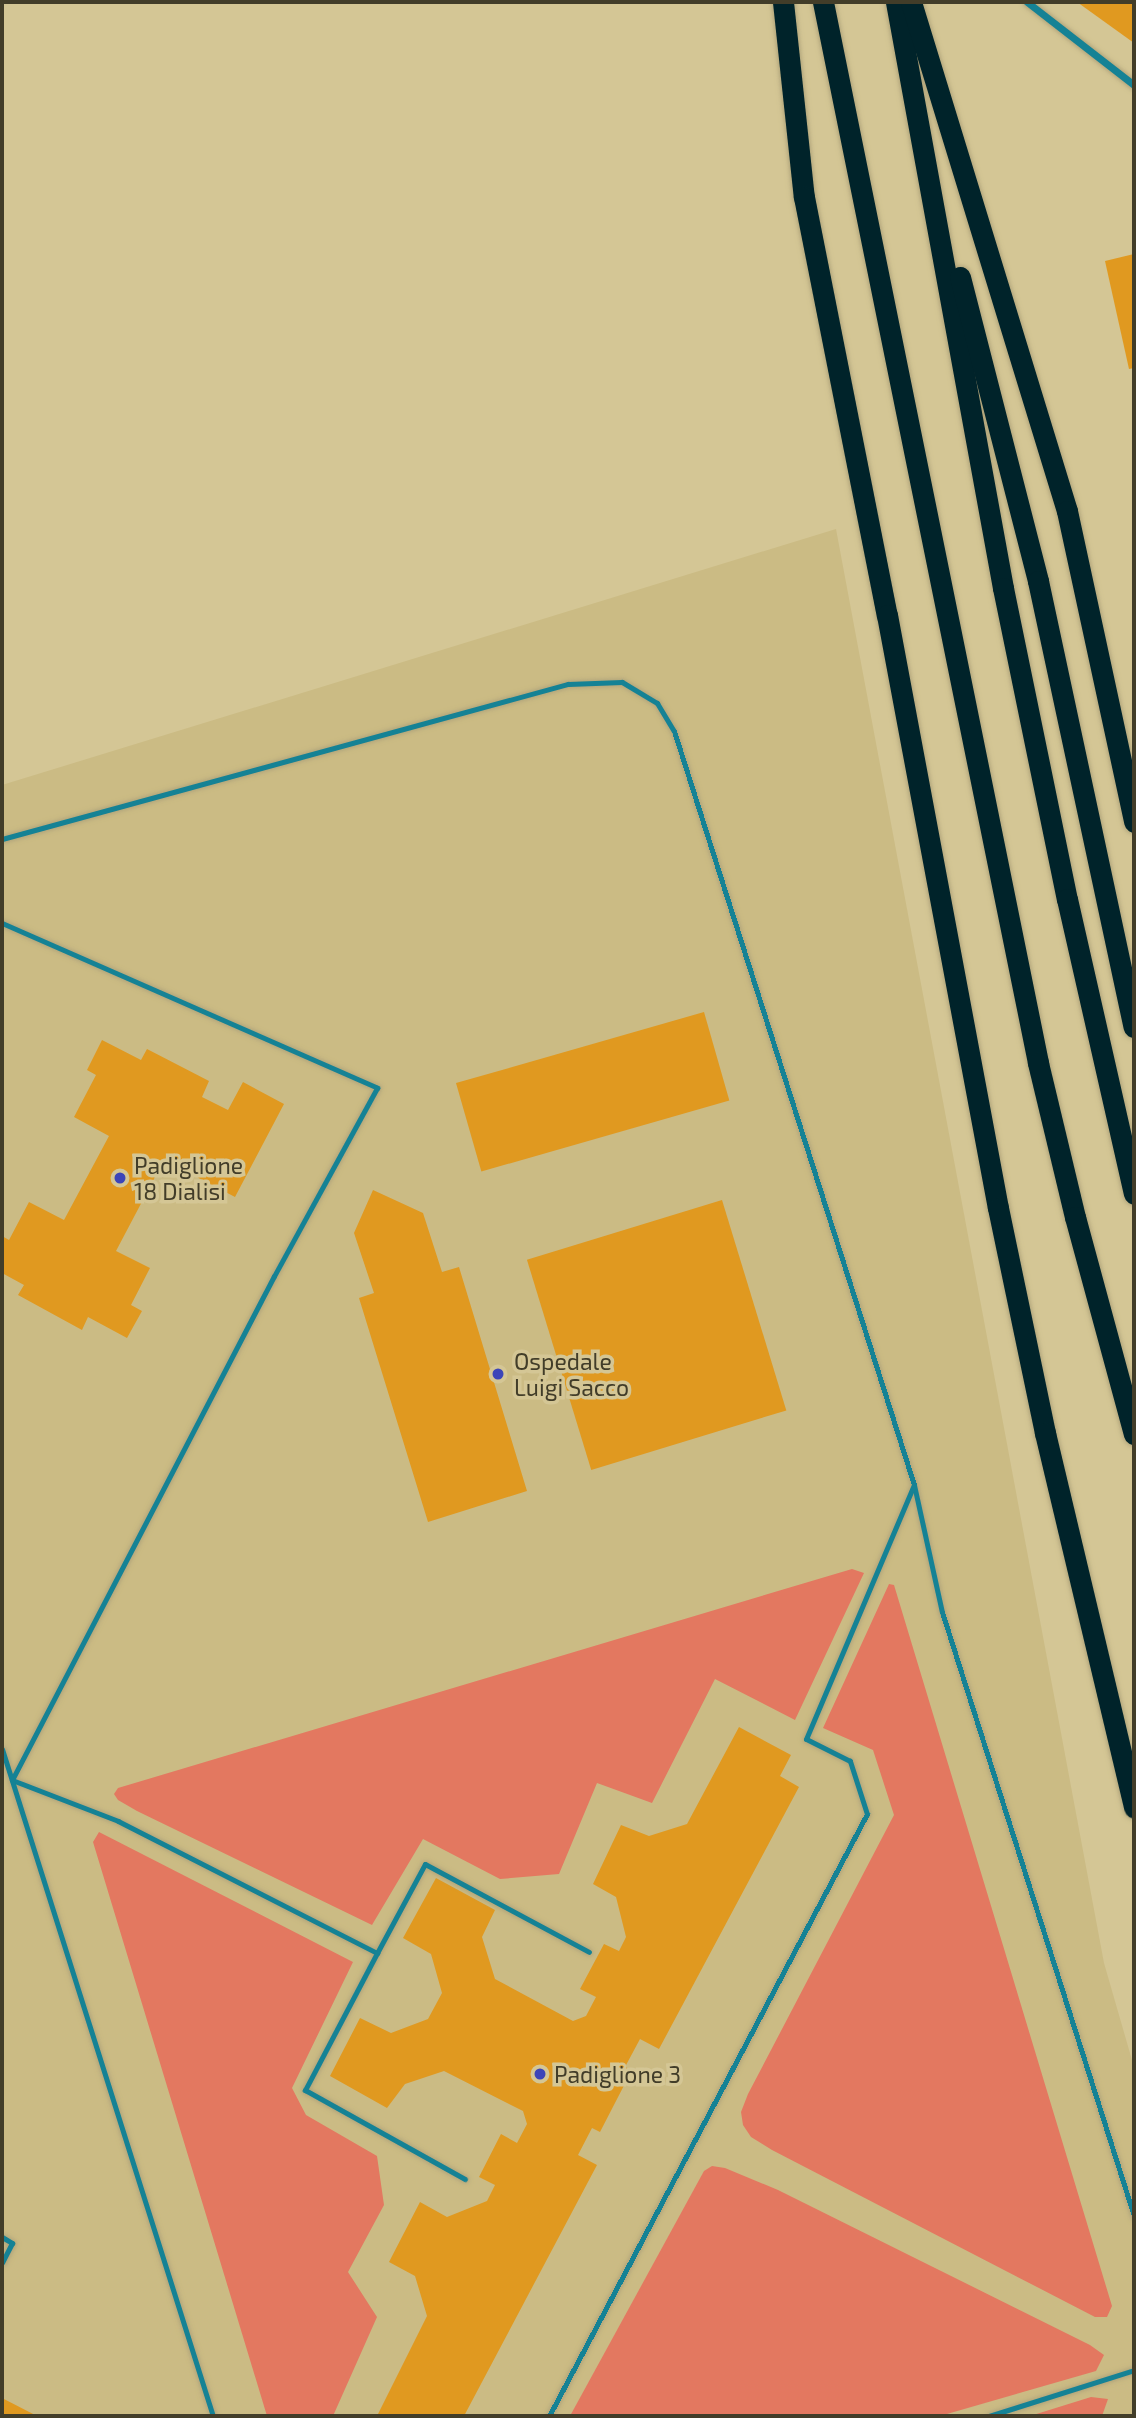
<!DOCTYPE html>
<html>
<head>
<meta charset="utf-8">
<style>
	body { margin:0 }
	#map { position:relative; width:1136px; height:2418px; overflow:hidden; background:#d4c695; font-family:"Exo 2",sans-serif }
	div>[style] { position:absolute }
	.built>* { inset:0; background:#cbbb84 }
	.green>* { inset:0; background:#e37860 }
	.building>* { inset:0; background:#e09920; transform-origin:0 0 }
	.roads { filter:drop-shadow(0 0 2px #b1a57b) drop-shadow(0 0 2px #b1a57b) }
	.lane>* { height:5px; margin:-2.5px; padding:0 2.5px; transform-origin:2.5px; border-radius:2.5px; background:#158295 }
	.street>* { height:7px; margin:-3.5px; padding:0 3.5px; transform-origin:3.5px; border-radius:3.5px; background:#158295 }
	.highway>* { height:21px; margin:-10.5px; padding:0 10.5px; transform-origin:10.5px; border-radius:10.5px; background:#00232a }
	.dots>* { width:19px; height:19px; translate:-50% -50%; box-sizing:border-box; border:4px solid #d4c695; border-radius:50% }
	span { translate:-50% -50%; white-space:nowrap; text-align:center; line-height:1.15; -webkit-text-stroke:7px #d4c695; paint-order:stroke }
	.poi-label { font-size:23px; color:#423d29 }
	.left { translate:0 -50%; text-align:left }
	.frame { position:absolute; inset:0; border:4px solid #423d29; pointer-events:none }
</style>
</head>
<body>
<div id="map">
	<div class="built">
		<div style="clip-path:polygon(836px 529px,1104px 1963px,1134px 2067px,1134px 2416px,2px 2416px,2px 785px)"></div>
	</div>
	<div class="green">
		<div style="clip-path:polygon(852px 1569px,864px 1573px,795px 1720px,715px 1679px,652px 1803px,597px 1783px,559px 1874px,500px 1879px,423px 1839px,372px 1925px,137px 1811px,118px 1800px,114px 1794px,118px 1788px)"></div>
		<div style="clip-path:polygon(889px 1584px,894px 1585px,1112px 2306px,1107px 2317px,1095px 2317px,772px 2150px,751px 2137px,743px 2125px,741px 2112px,748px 2094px,894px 1815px,873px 1750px,823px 1728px)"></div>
		<div style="clip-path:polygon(99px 1832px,353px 1962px,292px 2088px,306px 2115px,377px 2156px,384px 2205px,348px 2272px,377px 2317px,333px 2416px,267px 2416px,93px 1842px)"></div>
		<div style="clip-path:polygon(712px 2166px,725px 2168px,778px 2190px,1090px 2345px,1104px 2355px,1096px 2371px,940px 2416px,570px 2416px,704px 2171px)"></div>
		<div style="clip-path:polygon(1091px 2397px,1108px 2399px,1102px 2416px,1030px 2416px)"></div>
	</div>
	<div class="building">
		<div style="clip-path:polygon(1077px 2px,1134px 2px,1134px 43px)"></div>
		<div style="clip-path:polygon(1134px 254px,1134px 368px,1129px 369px,1105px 261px)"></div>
		<div style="left:704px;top:1012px;width:92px;height:258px;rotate:74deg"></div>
		<div style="clip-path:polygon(102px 1040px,141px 1060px,147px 1049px,209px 1081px,202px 1097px,228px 1110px,243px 1082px,284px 1104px,235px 1197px,164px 1160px,116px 1251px,150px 1268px,131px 1305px,142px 1311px,127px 1338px,88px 1317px,82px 1330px,18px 1295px,24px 1285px,2px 1273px,2px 1236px,9px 1240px,29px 1202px,64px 1220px,109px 1136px,74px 1117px,96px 1075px,87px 1070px)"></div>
		<div style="clip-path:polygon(373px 1190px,423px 1213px,442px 1272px,459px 1267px,527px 1491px,428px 1522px,359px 1298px,374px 1293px,354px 1233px)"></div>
		<div style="left:722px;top:1200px;width:220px;height:204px;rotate:73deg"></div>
		<div style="clip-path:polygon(739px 1727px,791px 1755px,780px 1776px,799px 1787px,659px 2049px,640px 2039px,625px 2067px,632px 2070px,600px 2132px,592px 2128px,578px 2155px,597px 2165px,464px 2416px,377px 2416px,427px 2316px,415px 2276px,389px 2262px,420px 2202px,447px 2217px,487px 2201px,495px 2185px,479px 2177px,501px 2134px,517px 2143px,527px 2124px,523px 2111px,444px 2071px,405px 2084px,387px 2108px,330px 2076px,360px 2018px,391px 2033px,428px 2019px,442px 1993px,431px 1954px,403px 1938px,436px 1878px,495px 1910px,482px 1937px,495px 1979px,573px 2021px,586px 2016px,596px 1997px,580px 1989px,604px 1944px,619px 1951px,626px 1937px,616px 1897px,593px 1884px,621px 1825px,649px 1836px,687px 1824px)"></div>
		<div style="clip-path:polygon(2px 2398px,37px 2416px,2px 2416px)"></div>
	</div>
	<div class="roads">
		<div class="lane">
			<div style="left:2px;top:839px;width:587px;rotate:-15.32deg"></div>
			<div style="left:568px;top:684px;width:54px;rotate:-2.1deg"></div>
			<div style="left:622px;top:682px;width:41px;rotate:31deg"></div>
			<div style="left:657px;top:703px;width:33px;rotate:59deg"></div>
			<div style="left:674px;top:731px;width:791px;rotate:72.34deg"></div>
			<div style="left:914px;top:1485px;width:130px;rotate:77.6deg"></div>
			<div style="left:942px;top:1612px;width:634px;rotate:72.37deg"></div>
			<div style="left:2px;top:923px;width:410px;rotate:23.7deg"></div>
			<div style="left:377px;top:1088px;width:214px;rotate:118.7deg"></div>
			<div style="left:274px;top:1276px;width:568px;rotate:117.47deg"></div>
			<div style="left:12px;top:1780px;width:114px;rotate:21.1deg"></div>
			<div style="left:118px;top:1821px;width:291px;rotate:27deg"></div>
			<div style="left:377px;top:1953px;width:101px;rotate:-61.7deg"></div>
			<div style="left:425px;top:1864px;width:186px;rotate:28.2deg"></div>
			<div style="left:2px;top:1749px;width:700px;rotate:72.45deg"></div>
			<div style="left:377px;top:1953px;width:155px;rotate:117.7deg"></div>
			<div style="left:305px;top:2090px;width:183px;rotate:29.1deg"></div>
			<div style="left:2px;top:2237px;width:12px;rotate:31deg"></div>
			<div style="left:12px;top:2243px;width:22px;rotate:117deg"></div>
			<div style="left:549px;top:2416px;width:681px;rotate:-62.16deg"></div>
			<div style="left:867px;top:1814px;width:56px;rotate:-107.8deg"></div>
			<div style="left:850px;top:1761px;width:49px;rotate:-153.4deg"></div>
			<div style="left:806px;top:1739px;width:276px;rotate:-67deg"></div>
			<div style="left:989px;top:2416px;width:152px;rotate:-17.6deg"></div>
		</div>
		<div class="street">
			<div style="left:1027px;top:2px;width:135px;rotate:37.8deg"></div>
		</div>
		<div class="highway">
			<div style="left:783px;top:2px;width:196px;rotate:83.9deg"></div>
			<div style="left:804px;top:197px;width:426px;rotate:78.8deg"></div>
			<div style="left:887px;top:615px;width:603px;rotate:79.4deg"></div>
			<div style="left:998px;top:1208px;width:230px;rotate:78.2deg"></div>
			<div style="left:1045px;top:1433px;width:385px;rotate:76.6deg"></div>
			<div style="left:823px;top:2px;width:1083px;rotate:78.54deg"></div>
			<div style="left:1038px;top:1063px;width:158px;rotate:76.5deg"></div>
			<div style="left:1075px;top:1217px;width:225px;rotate:74.8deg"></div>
			<div style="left:896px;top:2px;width:596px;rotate:79.65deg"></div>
			<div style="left:1003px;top:588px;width:318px;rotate:78.4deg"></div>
			<div style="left:1067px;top:899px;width:302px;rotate:77.2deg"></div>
			<div style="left:911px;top:2px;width:532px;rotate:72.96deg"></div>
			<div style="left:1067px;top:511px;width:318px;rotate:77.8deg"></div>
			<div style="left:960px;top:277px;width:314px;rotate:75.6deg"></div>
			<div style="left:1038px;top:581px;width:456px;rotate:77.9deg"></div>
		</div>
	</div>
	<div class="dots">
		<div style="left:120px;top:1178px;background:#3c45b8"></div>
		<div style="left:498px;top:1374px;background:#3c45b8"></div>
		<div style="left:540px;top:2074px;background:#3c45b8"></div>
	</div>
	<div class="poi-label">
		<span class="left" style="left:134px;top:1178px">Padiglione<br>18 Dialisi</span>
		<span class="left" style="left:514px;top:1374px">Ospedale<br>Luigi Sacco</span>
		<span class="left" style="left:554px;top:2074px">Padiglione 3</span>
	</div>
	<div class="frame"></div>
</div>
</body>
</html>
